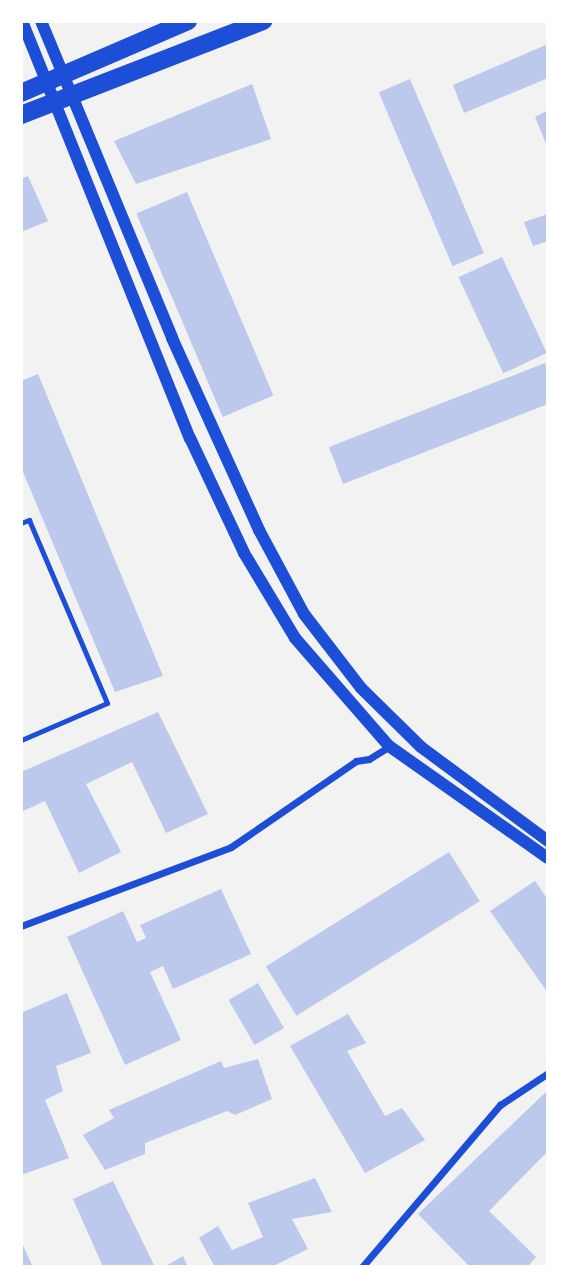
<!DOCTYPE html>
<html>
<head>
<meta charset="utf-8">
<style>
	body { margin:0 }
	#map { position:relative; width:569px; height:1288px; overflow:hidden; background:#f2f2f2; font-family:"IBM Plex Sans",sans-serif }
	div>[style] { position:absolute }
	.building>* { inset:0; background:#bdc9ec; transform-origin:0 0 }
	.service>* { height:5px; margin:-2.5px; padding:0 2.5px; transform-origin:2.5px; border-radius:2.5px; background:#1d4ed8 }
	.minor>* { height:7px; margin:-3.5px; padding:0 3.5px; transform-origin:3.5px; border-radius:3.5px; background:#1d4ed8 }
	.tertiary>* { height:12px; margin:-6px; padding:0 6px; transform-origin:6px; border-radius:6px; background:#1d4ed8 }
	.primary>* { height:18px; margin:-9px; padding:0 9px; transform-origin:9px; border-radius:9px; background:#1d4ed8 }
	span { translate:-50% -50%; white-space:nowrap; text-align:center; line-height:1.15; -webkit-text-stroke:5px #fff; paint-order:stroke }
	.frame { position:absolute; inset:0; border:23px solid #fff; pointer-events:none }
</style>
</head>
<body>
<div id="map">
	<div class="building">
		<div style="clip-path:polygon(548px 44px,548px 78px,464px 113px,453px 85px)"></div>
		<div style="left:410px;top:79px;width:189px;height:34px;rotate:67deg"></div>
		<div style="clip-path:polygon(252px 84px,271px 139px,136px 184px,114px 141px)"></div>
		<div style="clip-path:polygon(548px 110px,548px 149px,535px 117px)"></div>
		<div style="clip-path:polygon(28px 176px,48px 221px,21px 232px,21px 179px)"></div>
		<div style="left:187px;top:192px;width:221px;height:55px;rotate:67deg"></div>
		<div style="clip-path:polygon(548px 214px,548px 241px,533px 246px,524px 222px)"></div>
		<div style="left:502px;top:257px;width:106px;height:48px;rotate:65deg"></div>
		<div style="clip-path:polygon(545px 363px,548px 370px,548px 404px,343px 484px,329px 447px)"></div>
		<div style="clip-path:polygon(38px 374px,163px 676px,115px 692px,21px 467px,21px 381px)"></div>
		<div style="clip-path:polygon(158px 712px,208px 814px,166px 833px,132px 762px,86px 784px,121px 852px,79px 873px,45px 801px,21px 812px,21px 772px)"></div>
		<div style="left:449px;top:852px;width:58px;height:216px;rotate:58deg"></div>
		<div style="clip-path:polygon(535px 881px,548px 900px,548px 993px,490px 911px)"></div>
		<div style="clip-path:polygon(221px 889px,251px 954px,173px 989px,163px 966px,150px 972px,181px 1040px,125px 1065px,67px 937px,123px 911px,137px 942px,146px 938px,140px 925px)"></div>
		<div style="left:258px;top:983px;width:52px;height:34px;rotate:60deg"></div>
		<div style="clip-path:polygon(67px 993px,91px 1053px,56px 1066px,63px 1091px,45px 1100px,69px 1158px,21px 1175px,21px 1013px)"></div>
		<div style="clip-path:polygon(348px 1014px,366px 1043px,347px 1051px,385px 1116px,402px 1108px,425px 1140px,365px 1173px,290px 1046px)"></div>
		<div style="clip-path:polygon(258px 1059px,272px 1099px,235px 1115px,227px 1111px,145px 1143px,145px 1154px,105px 1170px,83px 1135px,114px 1118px,109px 1110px,221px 1061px,224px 1068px)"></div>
		<div style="clip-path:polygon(548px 1090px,548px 1151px,489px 1211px,536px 1257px,527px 1267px,470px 1267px,418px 1214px)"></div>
		<div style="clip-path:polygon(315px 1178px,332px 1212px,292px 1219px,308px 1249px,271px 1267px,215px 1267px,199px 1238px,218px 1226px,232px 1250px,263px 1237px,248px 1203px)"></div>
		<div style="clip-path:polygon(113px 1181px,155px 1267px,103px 1267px,73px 1199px)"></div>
		<div style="clip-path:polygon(21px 1241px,33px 1267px,21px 1267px)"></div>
		<div style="clip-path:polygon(183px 1256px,188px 1267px,164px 1267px)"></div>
	</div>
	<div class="service">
		<div style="left:21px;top:523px;width:9px;rotate:-21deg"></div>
		<div style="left:29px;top:520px;width:199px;rotate:66.9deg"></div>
		<div style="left:107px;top:703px;width:94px;rotate:156.7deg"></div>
	</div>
	<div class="minor">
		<div style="left:21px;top:926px;width:224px;rotate:-20.6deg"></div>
		<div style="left:231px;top:847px;width:152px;rotate:-34.5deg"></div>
		<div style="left:356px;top:761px;width:13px;rotate:-9deg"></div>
		<div style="left:369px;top:759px;width:26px;rotate:-32deg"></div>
		<div style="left:362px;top:1267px;width:213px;rotate:-49.6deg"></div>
		<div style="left:500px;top:1105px;width:58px;rotate:-33.7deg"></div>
	</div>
	<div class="tertiary">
		<div style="left:22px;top:21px;width:450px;rotate:68.1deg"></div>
		<div style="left:190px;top:438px;width:127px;rotate:64.8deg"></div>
		<div style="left:244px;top:553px;width:99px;rotate:59deg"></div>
		<div style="left:295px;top:638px;width:143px;rotate:49deg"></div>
		<div style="left:389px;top:746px;width:194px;rotate:35.2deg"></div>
		<div style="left:41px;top:21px;width:343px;rotate:67.5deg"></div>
		<div style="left:172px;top:338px;width:211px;rotate:65.6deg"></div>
		<div style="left:259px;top:530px;width:95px;rotate:61.8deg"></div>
		<div style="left:304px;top:614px;width:93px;rotate:52.4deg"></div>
		<div style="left:361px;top:688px;width:84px;rotate:44.5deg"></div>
		<div style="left:421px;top:747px;width:158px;rotate:36.5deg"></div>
	</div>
	<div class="primary">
		<div style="left:21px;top:93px;width:182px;rotate:-23.3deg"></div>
		<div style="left:21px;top:115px;width:260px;rotate:-21.2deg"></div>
	</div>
	<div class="frame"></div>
</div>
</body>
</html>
